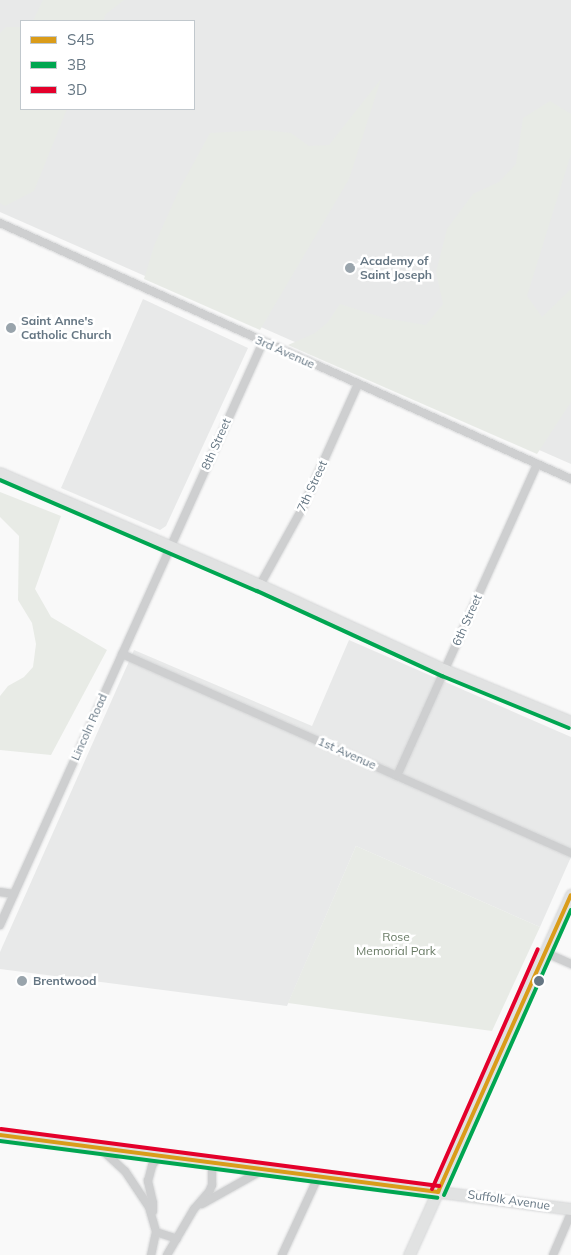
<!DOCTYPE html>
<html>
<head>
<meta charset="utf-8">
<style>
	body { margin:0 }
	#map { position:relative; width:571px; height:1255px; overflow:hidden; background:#f9f9f9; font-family:Mulish,sans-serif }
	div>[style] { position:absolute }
	.built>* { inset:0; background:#e8e9e9 }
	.green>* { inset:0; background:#e8ebe6 }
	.roads { filter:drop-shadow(0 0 1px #d5d6d7) drop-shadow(0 0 1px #d5d6d7) }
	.street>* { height:8px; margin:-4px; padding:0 4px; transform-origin:4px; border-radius:4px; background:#cecfd0 }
	.secondary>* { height:11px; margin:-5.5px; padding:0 5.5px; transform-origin:5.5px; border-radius:5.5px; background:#e1e2e2 }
	.bus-1>* { height:4px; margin:-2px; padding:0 2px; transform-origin:2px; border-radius:2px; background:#da9c1a }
	.bus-2>* { height:4px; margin:-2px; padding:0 2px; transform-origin:2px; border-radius:2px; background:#00a651 }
	.bus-3>* { height:4px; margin:-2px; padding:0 2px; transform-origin:2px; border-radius:2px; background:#e4002b }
	.dots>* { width:14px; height:14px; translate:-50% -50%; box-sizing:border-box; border:2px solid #fff; border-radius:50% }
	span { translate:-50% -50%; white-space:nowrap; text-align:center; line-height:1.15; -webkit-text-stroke:5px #fff; paint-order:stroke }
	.poi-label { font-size:12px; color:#657683; font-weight:700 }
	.left { translate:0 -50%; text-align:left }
	.street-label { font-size:12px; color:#657683 }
	.park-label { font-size:12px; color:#687a64 }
	.legend { position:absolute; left:20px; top:20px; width:175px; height:90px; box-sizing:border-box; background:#fff; border:1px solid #c1c8cd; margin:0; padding:6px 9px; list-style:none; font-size:15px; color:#657683 }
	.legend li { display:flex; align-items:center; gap:10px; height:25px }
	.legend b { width:25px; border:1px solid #c1c8cd }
</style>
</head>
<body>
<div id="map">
	<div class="built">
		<div style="clip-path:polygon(evenodd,0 0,571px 0,571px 464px,0 212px,0 0,21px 21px,194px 21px,194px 109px,21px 109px,21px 21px)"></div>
		<div style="clip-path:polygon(143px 299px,248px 348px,166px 526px,160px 530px,61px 488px)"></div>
		<div style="clip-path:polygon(349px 640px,571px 737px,571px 857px,540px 927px,356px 846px,287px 1006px,0 969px,0 952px,134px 650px,312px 726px)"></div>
	</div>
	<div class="green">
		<div style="clip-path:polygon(43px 0,124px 0,106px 14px,103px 21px,33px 21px)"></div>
		<div style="clip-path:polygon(6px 27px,21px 27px,21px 109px,67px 109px,34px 191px,5px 206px,0 203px,0 33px)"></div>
		<div style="clip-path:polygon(381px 79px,349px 179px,260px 330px,144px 279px,154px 246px,179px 190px,210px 133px,264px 130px,291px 133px,309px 146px,329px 145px)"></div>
		<div style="clip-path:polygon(550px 101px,571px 114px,571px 154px,527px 296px,542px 317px,571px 289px,571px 402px,537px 454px,288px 345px,315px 333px,328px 322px,340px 304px,384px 318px,426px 325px,443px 304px,436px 272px,447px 229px,473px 194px,499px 182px,516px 164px,523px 118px)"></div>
		<div style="clip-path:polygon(0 492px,61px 516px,35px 589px,51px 617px,107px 650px,51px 755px,0 750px,0 696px,8px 686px,24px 677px,33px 667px,36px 644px,32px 623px,18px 600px,19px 536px,0 517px)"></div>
		<div style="clip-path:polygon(356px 846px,540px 927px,492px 1031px,288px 1003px)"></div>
	</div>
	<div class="roads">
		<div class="street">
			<div style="left:0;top:223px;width:626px;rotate:24.15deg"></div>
			<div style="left:260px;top:585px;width:89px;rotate:-61.1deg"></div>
			<div style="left:303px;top:507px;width:135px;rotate:-65.9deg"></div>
			<div style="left:122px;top:654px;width:491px;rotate:23.9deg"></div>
			<div style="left:397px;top:776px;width:342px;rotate:-65.8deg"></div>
			<div style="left:0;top:892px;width:14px;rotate:8deg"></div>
			<div style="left:0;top:925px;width:640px;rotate:-65.72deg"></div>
			<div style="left:544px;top:952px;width:30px;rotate:24deg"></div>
			<div style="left:100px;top:1148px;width:34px;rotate:43deg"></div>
			<div style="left:125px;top:1171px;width:43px;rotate:56.3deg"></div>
			<div style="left:149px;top:1207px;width:26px;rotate:74deg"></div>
			<div style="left:156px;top:1232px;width:24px;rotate:102deg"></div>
			<div style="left:202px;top:1204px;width:71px;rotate:-29.4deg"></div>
			<div style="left:153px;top:1211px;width:8px;rotate:-90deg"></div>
			<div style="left:153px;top:1203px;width:23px;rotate:-103deg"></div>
			<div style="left:148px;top:1181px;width:16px;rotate:-75deg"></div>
			<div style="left:152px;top:1166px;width:13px;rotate:-58deg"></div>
			<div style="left:156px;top:1232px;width:22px;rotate:18deg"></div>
			<div style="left:167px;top:1255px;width:53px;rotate:-59.6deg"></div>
			<div style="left:194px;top:1209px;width:23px;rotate:-49deg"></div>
			<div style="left:209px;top:1192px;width:8px;rotate:-67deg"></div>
			<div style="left:212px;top:1185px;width:24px;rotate:-90deg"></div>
			<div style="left:282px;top:1255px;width:88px;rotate:-65.2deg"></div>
			<div style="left:553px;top:1255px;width:46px;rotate:-66.8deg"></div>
		</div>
		<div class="secondary">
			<div style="left:0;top:473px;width:283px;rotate:23.3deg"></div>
			<div style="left:260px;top:585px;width:204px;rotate:24.7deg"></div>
			<div style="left:445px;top:670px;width:136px;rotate:22.4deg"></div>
			<div style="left:0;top:1135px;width:576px;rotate:7.38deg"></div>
			<div style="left:409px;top:1255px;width:395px;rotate:-65.8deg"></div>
		</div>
	</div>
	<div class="bus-1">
		<div style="left:0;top:1135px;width:442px;rotate:7.4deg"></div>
		<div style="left:438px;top:1192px;width:325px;rotate:-65.9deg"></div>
	</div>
	<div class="bus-2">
		<div style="left:0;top:480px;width:280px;rotate:23.4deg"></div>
		<div style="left:257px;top:591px;width:204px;rotate:24.7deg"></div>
		<div style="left:442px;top:676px;width:137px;rotate:22.3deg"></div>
		<div style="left:0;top:1141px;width:441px;rotate:7.4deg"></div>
		<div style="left:444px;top:1195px;width:312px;rotate:-66deg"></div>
	</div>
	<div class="bus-3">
		<div style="left:1px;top:1129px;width:442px;rotate:7.4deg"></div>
		<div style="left:432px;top:1189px;width:262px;rotate:-66.2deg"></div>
	</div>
	<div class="dots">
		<div style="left:350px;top:268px;background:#99a4ac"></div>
		<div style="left:11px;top:328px;background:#99a4ac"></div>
		<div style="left:22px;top:981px;background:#99a4ac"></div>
		<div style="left:539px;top:981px;background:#657683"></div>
	</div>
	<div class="poi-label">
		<span class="left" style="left:360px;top:268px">Academy of<br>Saint Joseph</span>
		<span class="left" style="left:21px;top:328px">Saint Anne's<br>Catholic Church</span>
		<span class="left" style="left:33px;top:981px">Brentwood</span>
	</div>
	<div class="street-label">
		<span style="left:285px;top:352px;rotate:24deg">3rd Avenue</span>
		<span style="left:216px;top:444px;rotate:-66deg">8th Street</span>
		<span style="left:312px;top:486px;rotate:-65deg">7th Street</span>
		<span style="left:467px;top:620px;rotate:-66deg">6th Street</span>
		<span style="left:89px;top:727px;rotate:-66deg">Lincoln Road</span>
		<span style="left:347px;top:753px;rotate:24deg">1st Avenue</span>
		<span style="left:509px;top:1200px;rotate:8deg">Suffolk Avenue</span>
	</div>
	<div class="park-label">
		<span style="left:396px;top:944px">Rose<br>Memorial Park</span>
	</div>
	<ul class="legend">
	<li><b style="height:6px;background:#da9c1a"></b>S45</li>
	<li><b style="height:6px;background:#00a651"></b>3B</li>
	<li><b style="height:6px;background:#e4002b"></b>3D</li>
	</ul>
</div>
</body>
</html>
